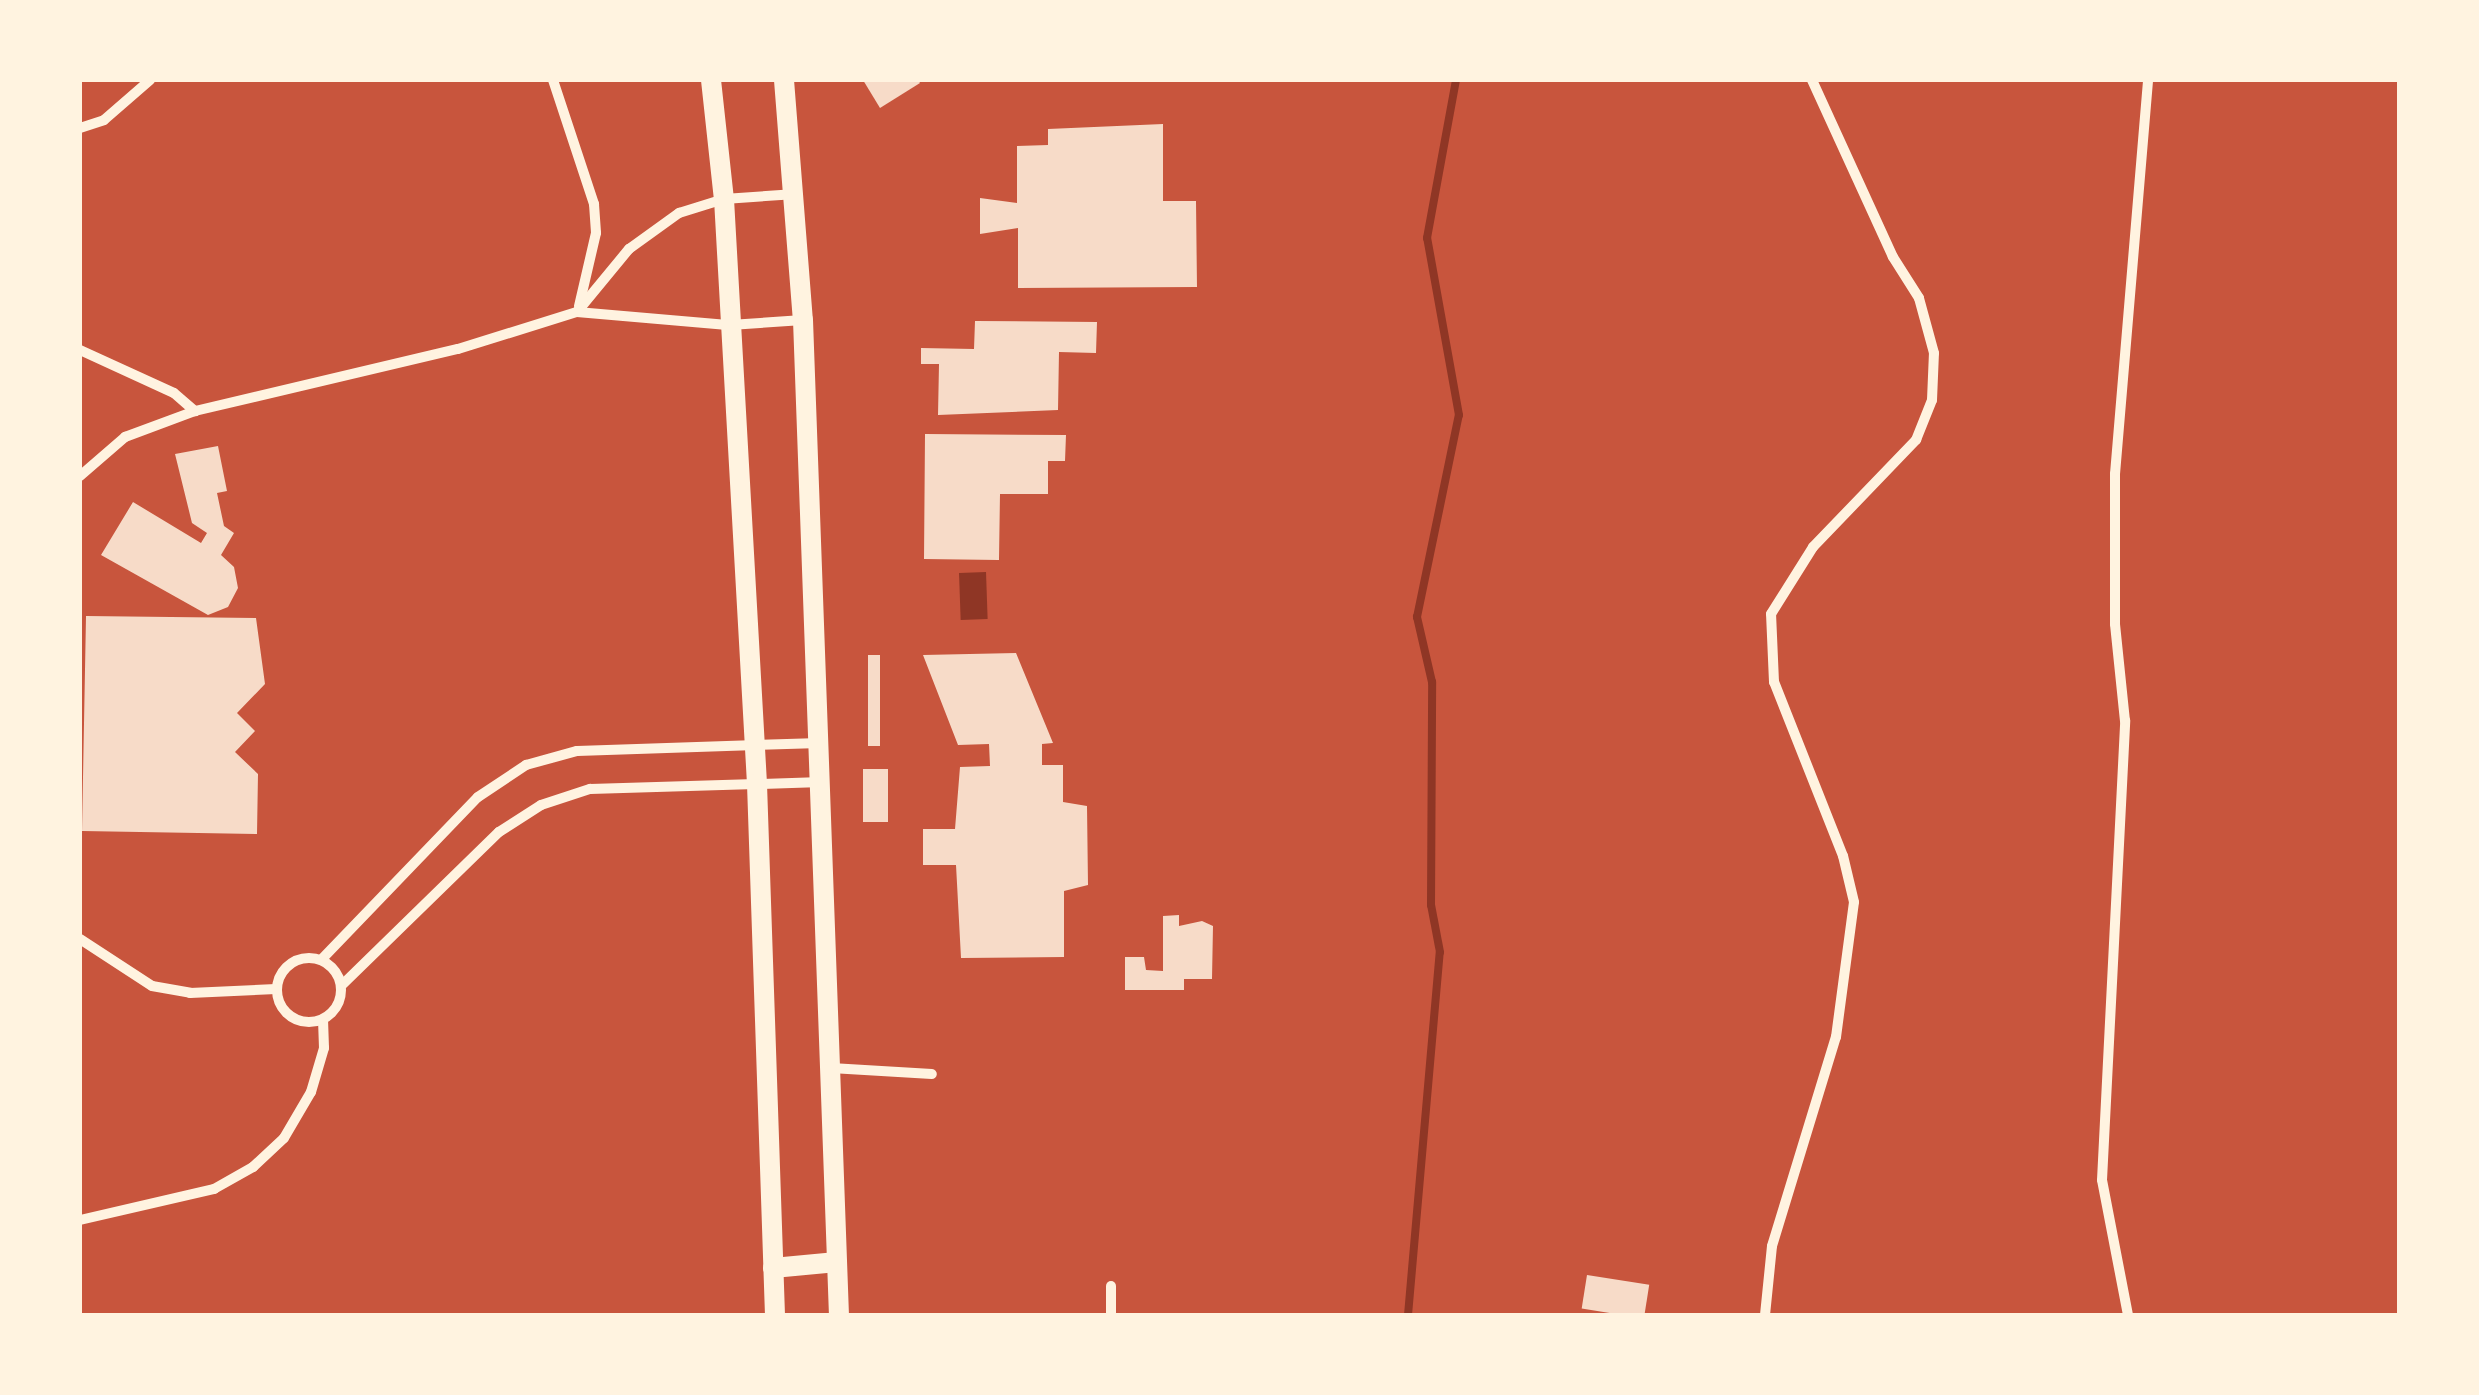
<!DOCTYPE html>
<html>
<head>
<meta charset="utf-8">
<style>
	body { margin:0 }
	#map { position:relative; width:2479px; height:1395px; overflow:hidden; background:#c8553d; font-family:"DejaVu Sans",sans-serif }
	div>[style] { position:absolute }
	.water>* { inset:0; background:#8f3625; transform-origin:0 0 }
	.stream>* { height:8px; margin:-4px; padding:0 4px; transform-origin:4px; border-radius:4px; background:#8f3625 }
	.building>* { inset:0; background:#f7dbc8; transform-origin:0 0 }
	.minor>* { height:10px; margin:-5px; padding:0 5px; transform-origin:5px; border-radius:5px; background:#fff3e0 }
	.minor>.ring { margin:-5px; padding:0; box-sizing:content-box; background:none; border:10px solid #fff3e0; border-radius:50% }
	.secondary>* { height:20px; margin:-10px; padding:0 10px; transform-origin:10px; border-radius:10px; background:#fff3e0 }
	span { translate:-50% -50%; white-space:nowrap; text-align:center; line-height:1.15; -webkit-text-stroke:10px #fff3e0; paint-order:stroke }
	.frame { position:absolute; inset:0; border:82px solid #fff3e0; pointer-events:none }
</style>
</head>
<body>
<div id="map">
	<div class="water">
		<div style="left:986px;top:572px;width:47px;height:27px;rotate:88deg"></div>
	</div>
	<div class="stream">
		<div style="left:1408px;top:1315px;width:364px;rotate:-85deg"></div>
		<div style="left:1440px;top:952px;width:48px;rotate:-100.8deg"></div>
		<div style="left:1431px;top:905px;width:223px;rotate:-89.7deg"></div>
		<div style="left:1432px;top:682px;width:67px;rotate:-103deg"></div>
		<div style="left:1417px;top:617px;width:206px;rotate:-78.3deg"></div>
		<div style="left:1459px;top:415px;width:180px;rotate:-100.2deg"></div>
		<div style="left:1427px;top:238px;width:161px;rotate:-79.6deg"></div>
	</div>
	<div class="building">
		<div style="clip-path:polygon(863px 80px,918px 80px,920px 83px,880px 108px)"></div>
		<div style="clip-path:polygon(1163px 124px,1163px 201px,1196px 201px,1197px 287px,1018px 288px,1018px 228px,980px 234px,980px 198px,1017px 203px,1017px 146px,1048px 145px,1048px 129px)"></div>
		<div style="clip-path:polygon(975px 321px,1097px 322px,1096px 353px,1059px 352px,1058px 410px,938px 415px,939px 364px,921px 364px,921px 348px,974px 349px)"></div>
		<div style="clip-path:polygon(925px 434px,1066px 435px,1065px 461px,1048px 461px,1048px 494px,1000px 494px,999px 560px,924px 559px)"></div>
		<div style="clip-path:polygon(218px 446px,227px 491px,217px 493px,224px 526px,234px 533px,221px 555px,234px 567px,238px 588px,228px 607px,208px 615px,101px 555px,133px 502px,201px 543px,207px 533px,192px 523px,175px 454px)"></div>
		<div style="clip-path:polygon(86px 616px,256px 618px,265px 684px,237px 713px,255px 731px,235px 752px,258px 774px,257px 834px,82px 831px)"></div>
		<div style="clip-path:polygon(1016px 653px,1053px 743px,1042px 744px,1042px 765px,1063px 765px,1063px 802px,1087px 806px,1088px 885px,1064px 891px,1064px 957px,961px 958px,956px 865px,923px 865px,923px 829px,955px 829px,960px 767px,990px 766px,989px 744px,958px 745px,923px 655px)"></div>
		<div style="left:868px;top:655px;width:12px;height:91px"></div>
		<div style="left:888px;top:769px;width:53px;height:25px;rotate:90deg"></div>
		<div style="clip-path:polygon(1179px 915px,1179px 926px,1202px 921px,1213px 926px,1212px 979px,1184px 979px,1184px 990px,1125px 990px,1125px 957px,1144px 957px,1146px 970px,1163px 971px,1163px 916px)"></div>
		<div style="left:1587px;top:1275px;width:63px;height:34px;rotate:9deg"></div>
	</div>
	<div class="minor">
		<div style="left:553px;top:80px;width:131px;rotate:71.7deg"></div>
		<div style="left:594px;top:204px;width:29px;rotate:86deg"></div>
		<div style="left:596px;top:233px;width:75px;rotate:103.1deg"></div>
		<div style="left:80px;top:128px;width:25px;rotate:-18deg"></div>
		<div style="left:104px;top:120px;width:61px;rotate:-41deg"></div>
		<div style="left:577px;top:312px;width:82px;rotate:-50.5deg"></div>
		<div style="left:629px;top:249px;width:62px;rotate:-35.8deg"></div>
		<div style="left:679px;top:213px;width:47px;rotate:-17.3deg"></div>
		<div style="left:724px;top:199px;width:72px;rotate:-4deg"></div>
		<div style="left:80px;top:350px;width:103px;rotate:24.6deg"></div>
		<div style="left:174px;top:393px;width:28px;rotate:41deg"></div>
		<div style="left:80px;top:476px;width:60px;rotate:-40.9deg"></div>
		<div style="left:125px;top:437px;width:75px;rotate:-20.4deg"></div>
		<div style="left:195px;top:411px;width:270px;rotate:-13.3deg"></div>
		<div style="left:458px;top:349px;width:125px;rotate:-17.3deg"></div>
		<div style="left:577px;top:312px;width:154px;rotate:4.9deg"></div>
		<div style="left:730px;top:325px;width:73px;rotate:-3.9deg"></div>
		<div style="left:80px;top:939px;width:86px;rotate:33.1deg"></div>
		<div style="left:152px;top:986px;width:39px;rotate:10deg"></div>
		<div style="left:190px;top:993px;width:86px;rotate:-2.7deg"></div>
		<div class="ring" style="left:277px;top:958px;width:54px;height:54px"></div>
		<div style="left:321px;top:960px;width:226px;rotate:-46.1deg"></div>
		<div style="left:478px;top:797px;width:58px;rotate:-33.7deg"></div>
		<div style="left:526px;top:765px;width:53px;rotate:-15.4deg"></div>
		<div style="left:577px;top:751px;width:243px;rotate:-1.9deg"></div>
		<div style="left:342px;top:985px;width:219px;rotate:-44.3deg"></div>
		<div style="left:499px;top:832px;width:50px;rotate:-32.7deg"></div>
		<div style="left:541px;top:805px;width:52px;rotate:-18.1deg"></div>
		<div style="left:590px;top:789px;width:232px;rotate:-1.7deg"></div>
		<div style="left:831px;top:1068px;width:101px;rotate:3.4deg"></div>
		<div style="left:80px;top:1220px;width:138px;rotate:-13deg"></div>
		<div style="left:214px;top:1189px;width:45px;rotate:-29.4deg"></div>
		<div style="left:253px;top:1167px;width:42px;rotate:-43.1deg"></div>
		<div style="left:284px;top:1138px;width:53px;rotate:-59.6deg"></div>
		<div style="left:311px;top:1092px;width:46px;rotate:-73.5deg"></div>
		<div style="left:324px;top:1048px;width:28px;rotate:-92deg"></div>
		<div style="left:1111px;top:1315px;width:29px;rotate:-90deg"></div>
		<div style="left:1765px;top:1315px;width:69px;rotate:-84.2deg"></div>
		<div style="left:1772px;top:1246px;width:219px;rotate:-73deg"></div>
		<div style="left:1836px;top:1037px;width:136px;rotate:-82.4deg"></div>
		<div style="left:1854px;top:902px;width:47px;rotate:-103.4deg"></div>
		<div style="left:1843px;top:856px;width:187px;rotate:-111.6deg"></div>
		<div style="left:1774px;top:682px;width:68px;rotate:-92.5deg"></div>
		<div style="left:1771px;top:614px;width:79px;rotate:-57.9deg"></div>
		<div style="left:1813px;top:547px;width:149px;rotate:-46.1deg"></div>
		<div style="left:1916px;top:440px;width:43px;rotate:-68.2deg"></div>
		<div style="left:1932px;top:400px;width:47px;rotate:-87.6deg"></div>
		<div style="left:1934px;top:353px;width:57px;rotate:-105.3deg"></div>
		<div style="left:1919px;top:298px;width:49px;rotate:-122.4deg"></div>
		<div style="left:1893px;top:257px;width:195px;rotate:-114.6deg"></div>
		<div style="left:2128px;top:1315px;width:137px;rotate:-100.9deg"></div>
		<div style="left:2102px;top:1180px;width:460px;rotate:-87.1deg"></div>
		<div style="left:2125px;top:721px;width:98px;rotate:-95.9deg"></div>
		<div style="left:2115px;top:624px;width:150px;rotate:-90deg"></div>
		<div style="left:2115px;top:474px;width:395px;rotate:-85.2deg"></div>
	</div>
	<div class="secondary">
		<div style="left:711px;top:80px;width:120px;rotate:83.8deg"></div>
		<div style="left:724px;top:199px;width:586px;rotate:86.77deg"></div>
		<div style="left:757px;top:784px;width:531px;rotate:88.06deg"></div>
		<div style="left:784px;top:80px;width:241px;rotate:85.5deg"></div>
		<div style="left:803px;top:320px;width:996px;rotate:87.93deg"></div>
		<div style="left:773px;top:1268px;width:64px;rotate:-5.4deg"></div>
	</div>
	<div class="frame"></div>
</div>
</body>
</html>
